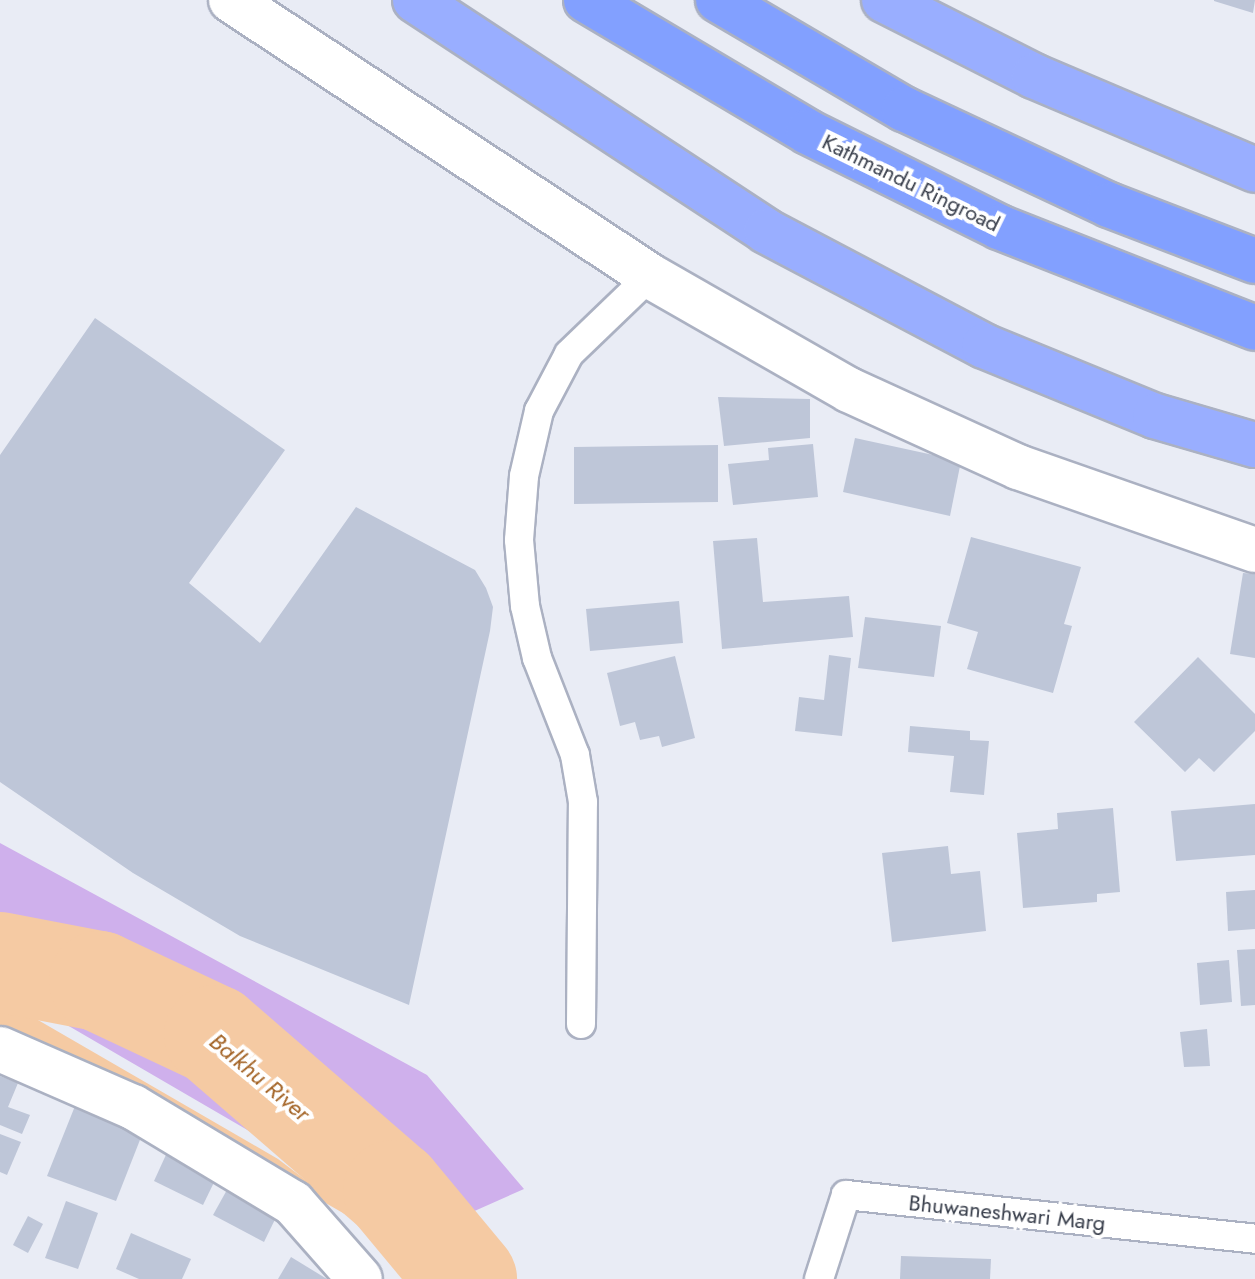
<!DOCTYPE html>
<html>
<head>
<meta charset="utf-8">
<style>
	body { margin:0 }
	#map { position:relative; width:1255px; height:1279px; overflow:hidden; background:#e9ecf5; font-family:Jost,sans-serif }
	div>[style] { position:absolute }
	.green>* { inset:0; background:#cfb0ec }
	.water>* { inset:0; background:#f5caa3 }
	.river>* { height:100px; margin:-50px; padding:0 50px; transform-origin:50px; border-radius:50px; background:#f5caa3 }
	.building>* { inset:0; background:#bec6d8 }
	.roads { filter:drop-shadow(2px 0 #abb1c2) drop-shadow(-2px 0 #abb1c2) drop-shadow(0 2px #abb1c2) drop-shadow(0 -2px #abb1c2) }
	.service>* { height:28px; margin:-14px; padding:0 14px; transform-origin:14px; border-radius:14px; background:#fff }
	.minor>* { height:44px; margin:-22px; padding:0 22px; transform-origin:22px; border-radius:22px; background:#fff }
	.primary>* { height:44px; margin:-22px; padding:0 22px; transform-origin:22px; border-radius:22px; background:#99aeff }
	.trunk>* { height:44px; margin:-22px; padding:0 22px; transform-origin:22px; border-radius:22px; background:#82a0ff }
	span { translate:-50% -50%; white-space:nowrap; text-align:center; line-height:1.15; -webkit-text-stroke:8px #fff; paint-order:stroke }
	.street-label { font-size:22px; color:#373d4a }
	.water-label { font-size:24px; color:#a36325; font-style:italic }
</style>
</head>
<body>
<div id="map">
	<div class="green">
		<div style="clip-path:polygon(0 843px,427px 1075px,524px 1189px,461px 1217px,388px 1227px,299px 1160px,0 986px)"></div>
	</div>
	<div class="water">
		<div style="clip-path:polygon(0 998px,278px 1159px,369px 1228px,187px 1123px,0 1038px)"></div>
	</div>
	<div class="river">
		<div style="left:0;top:962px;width:101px;rotate:10.9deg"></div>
		<div style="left:99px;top:981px;width:127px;rotate:25.2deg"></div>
		<div style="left:214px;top:1035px;width:237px;rotate:40.9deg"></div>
		<div style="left:393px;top:1190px;width:116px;rotate:50.3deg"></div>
	</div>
	<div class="building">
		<div style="clip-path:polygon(1255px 0,1253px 13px,1214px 1px,1214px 0)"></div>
		<div style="clip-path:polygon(95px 318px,285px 450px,189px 583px,260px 643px,356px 507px,475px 570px,486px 588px,493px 607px,490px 631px,409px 1005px,240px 936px,133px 873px,0 782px,0 455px)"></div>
		<div style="clip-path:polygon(718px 397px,810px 399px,810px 438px,724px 446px)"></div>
		<div style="clip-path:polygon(855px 438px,961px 461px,950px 516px,843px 492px)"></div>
		<div style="clip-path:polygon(813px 444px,818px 497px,733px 505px,728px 464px,769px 460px,768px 448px)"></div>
		<div style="clip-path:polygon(718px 445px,718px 502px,574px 504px,574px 447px)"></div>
		<div style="clip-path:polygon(971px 537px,1081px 567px,1064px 624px,1072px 626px,1053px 693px,967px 669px,978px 632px,947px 623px)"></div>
		<div style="clip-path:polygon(757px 538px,763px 602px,849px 596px,853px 637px,722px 649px,713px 541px)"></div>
		<div style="clip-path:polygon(1243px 573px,1255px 574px,1255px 658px,1230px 654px)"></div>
		<div style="clip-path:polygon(679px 601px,683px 643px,590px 651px,586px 609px)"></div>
		<div style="clip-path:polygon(865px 617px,941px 626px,934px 677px,858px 668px)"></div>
		<div style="clip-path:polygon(829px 655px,851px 658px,842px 736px,795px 731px,799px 697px,824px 700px)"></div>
		<div style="clip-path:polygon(675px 656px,695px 738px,662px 747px,659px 736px,640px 740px,635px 722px,620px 726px,607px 673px)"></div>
		<div style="clip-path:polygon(1198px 657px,1255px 714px,1255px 731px,1214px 772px,1199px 758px,1185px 772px,1134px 722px)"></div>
		<div style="clip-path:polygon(910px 726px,970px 731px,970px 740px,989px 741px,984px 795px,950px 792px,954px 756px,908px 752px)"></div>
		<div style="clip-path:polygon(1255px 804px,1255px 855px,1176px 861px,1171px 811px)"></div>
		<div style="clip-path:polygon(1113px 808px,1120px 892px,1097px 894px,1097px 902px,1023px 908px,1017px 833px,1058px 829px,1057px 813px)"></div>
		<div style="clip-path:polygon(948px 846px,951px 874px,980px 871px,986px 931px,892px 942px,882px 853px)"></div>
		<div style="clip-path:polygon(1255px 890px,1255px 929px,1228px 931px,1226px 892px)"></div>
		<div style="clip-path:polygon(1255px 949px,1255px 1005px,1241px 1006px,1237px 950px)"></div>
		<div style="clip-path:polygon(1229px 960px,1232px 1002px,1200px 1005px,1197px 963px)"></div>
		<div style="clip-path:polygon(1207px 1029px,1210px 1066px,1184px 1067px,1180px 1032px)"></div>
		<div style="clip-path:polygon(0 1076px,18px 1083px,8px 1107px,30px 1115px,22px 1134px,0 1125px)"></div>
		<div style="clip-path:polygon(79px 1096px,147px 1122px,116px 1201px,47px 1176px)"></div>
		<div style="clip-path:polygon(0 1134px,21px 1142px,7px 1175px,0 1172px)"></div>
		<div style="clip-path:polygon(170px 1146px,220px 1170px,203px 1205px,154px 1181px)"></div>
		<div style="clip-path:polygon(233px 1179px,282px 1205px,264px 1242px,213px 1215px)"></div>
		<div style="clip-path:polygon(66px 1201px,98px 1213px,78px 1269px,45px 1258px)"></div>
		<div style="clip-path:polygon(28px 1216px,43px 1224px,28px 1253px,13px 1245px)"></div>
		<div style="clip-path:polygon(131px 1233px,191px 1259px,182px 1279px,139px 1279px,116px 1269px)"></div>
		<div style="clip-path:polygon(901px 1256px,991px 1259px,990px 1279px,900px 1279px)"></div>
		<div style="clip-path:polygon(291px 1257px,327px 1279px,278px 1279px)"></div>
	</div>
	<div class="roads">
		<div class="service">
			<div style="left:581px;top:1024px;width:222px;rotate:-89.5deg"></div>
			<div style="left:583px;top:802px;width:48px;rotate:-99.7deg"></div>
			<div style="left:575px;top:755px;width:104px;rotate:-111.4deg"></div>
			<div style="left:537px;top:658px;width:53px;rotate:-103deg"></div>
			<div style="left:525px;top:606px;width:66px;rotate:-95.2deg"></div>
			<div style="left:519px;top:540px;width:64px;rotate:-85.5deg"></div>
			<div style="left:524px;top:476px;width:67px;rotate:-77deg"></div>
			<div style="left:539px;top:411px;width:64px;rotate:-62.2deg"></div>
			<div style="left:569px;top:354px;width:112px;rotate:-43.9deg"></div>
			<div style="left:819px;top:1279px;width:88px;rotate:-72.2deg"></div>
			<div style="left:846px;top:1195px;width:411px;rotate:6.1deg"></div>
		</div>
		<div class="minor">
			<div style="left:231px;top:0;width:502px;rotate:33.37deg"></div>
			<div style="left:650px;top:276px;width:229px;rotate:29.8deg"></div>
			<div style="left:849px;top:390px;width:186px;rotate:24.5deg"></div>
			<div style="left:1018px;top:467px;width:251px;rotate:19.3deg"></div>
			<div style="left:0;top:1049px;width:145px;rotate:23.6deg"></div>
			<div style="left:133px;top:1107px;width:187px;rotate:31deg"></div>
			<div style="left:293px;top:1203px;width:101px;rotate:48.6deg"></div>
		</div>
		<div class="primary">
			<div style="left:415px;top:0;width:420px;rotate:33.3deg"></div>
			<div style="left:766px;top:231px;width:246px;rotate:27.8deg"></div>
			<div style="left:984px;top:346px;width:185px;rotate:22.3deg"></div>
			<div style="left:1155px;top:416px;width:104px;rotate:16.2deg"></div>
			<div style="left:884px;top:0;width:168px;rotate:26.9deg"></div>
			<div style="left:1034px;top:76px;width:240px;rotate:23deg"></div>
		</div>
		<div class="trunk">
			<div style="left:586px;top:0;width:258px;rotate:30.7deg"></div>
			<div style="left:808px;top:132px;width:213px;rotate:26.4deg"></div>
			<div style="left:999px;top:227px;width:275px;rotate:21.5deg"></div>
			<div style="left:718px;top:0;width:216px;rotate:30.4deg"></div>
			<div style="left:904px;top:109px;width:226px;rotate:25.1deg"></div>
			<div style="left:1109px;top:205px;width:156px;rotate:21deg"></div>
		</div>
	</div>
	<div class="street-label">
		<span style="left:911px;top:183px;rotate:26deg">Kathmandu Ringroad</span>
		<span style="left:1007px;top:1213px;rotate:6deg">Bhuwaneshwari Marg</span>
	</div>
	<div class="water-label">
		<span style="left:260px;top:1077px;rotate:40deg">Balkhu River</span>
	</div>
</div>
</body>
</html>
